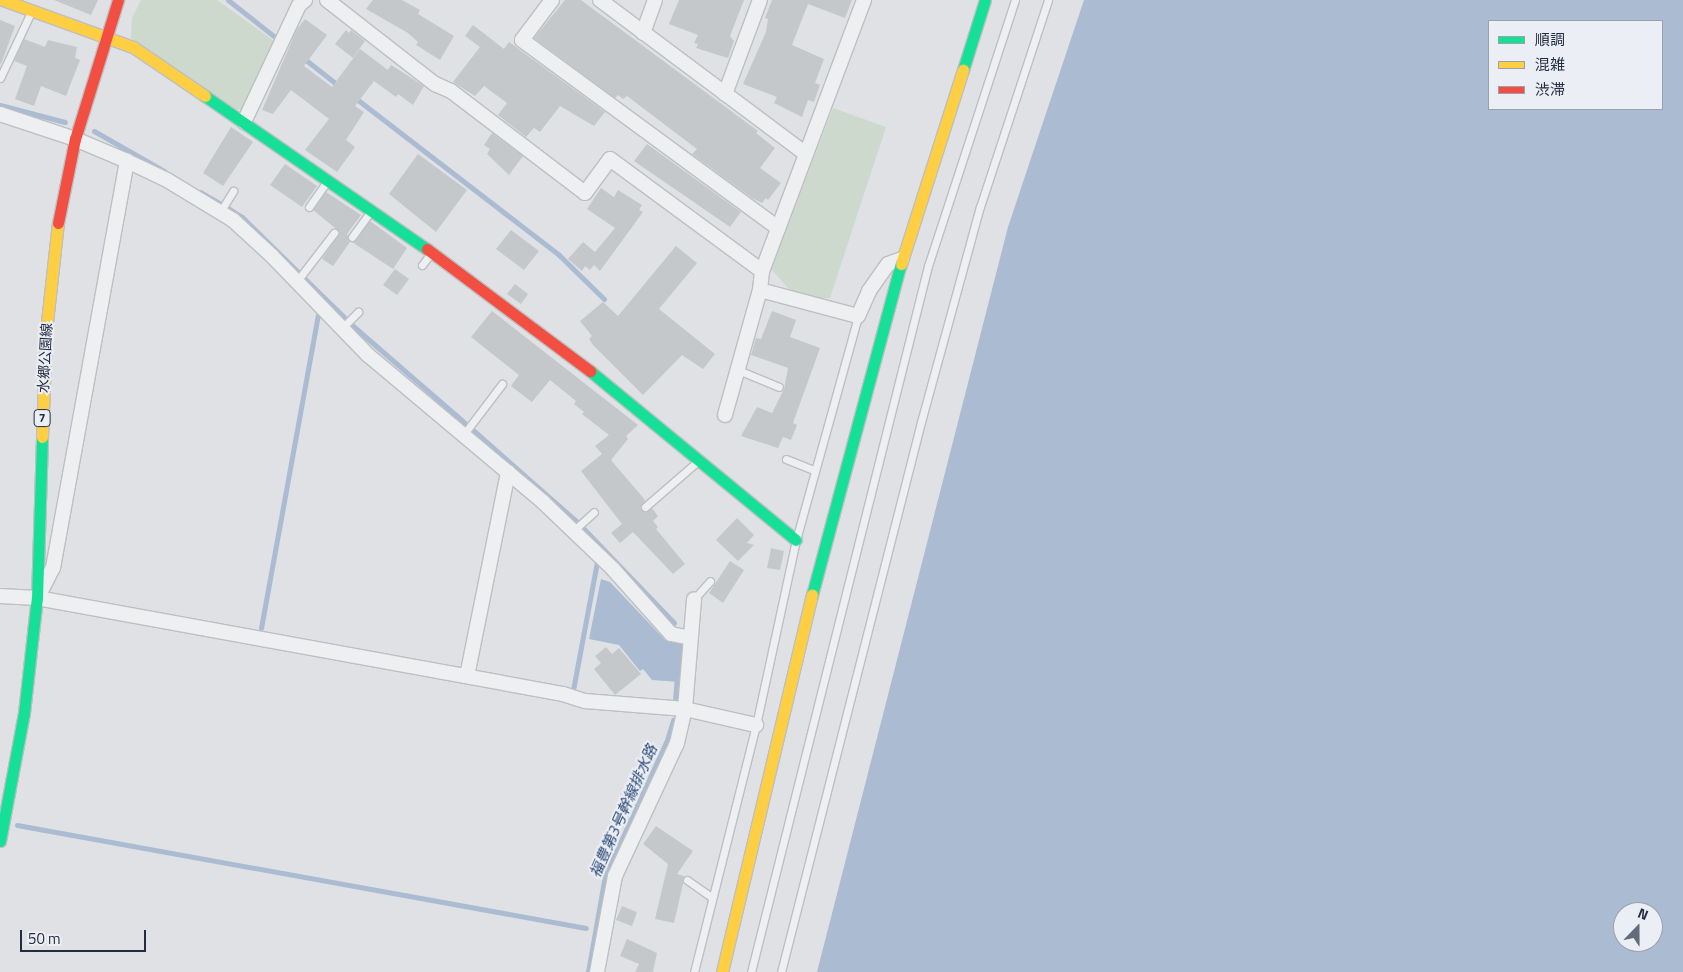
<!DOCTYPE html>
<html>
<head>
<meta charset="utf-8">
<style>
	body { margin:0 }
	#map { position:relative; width:1683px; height:972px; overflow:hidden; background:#dfe1e4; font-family:"Titillium Web","Noto Sans JP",sans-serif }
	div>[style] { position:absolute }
	.green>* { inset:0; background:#ced9ce }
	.water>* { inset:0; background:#aabbd2 }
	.stream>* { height:5px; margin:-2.5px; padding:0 2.5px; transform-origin:2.5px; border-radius:2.5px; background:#aabbd2 }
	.building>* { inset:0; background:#c5c8cb }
	.roads { filter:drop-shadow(1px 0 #bdbfc2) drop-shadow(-1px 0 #bdbfc2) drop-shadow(0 1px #bdbfc2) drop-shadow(0 -1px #bdbfc2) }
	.lane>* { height:7px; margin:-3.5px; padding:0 3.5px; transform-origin:3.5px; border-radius:3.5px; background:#eeeff1 }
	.street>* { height:14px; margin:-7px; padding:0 7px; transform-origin:7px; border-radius:7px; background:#eeeff1 }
	.fast>* { height:11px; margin:-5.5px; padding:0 5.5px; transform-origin:5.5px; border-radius:5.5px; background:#16e098 }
	.slow>* { height:11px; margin:-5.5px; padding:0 5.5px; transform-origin:5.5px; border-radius:5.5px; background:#ffcf43 }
	.jam>* { height:11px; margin:-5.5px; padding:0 5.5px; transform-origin:5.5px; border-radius:5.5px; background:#f24e42 }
	span { translate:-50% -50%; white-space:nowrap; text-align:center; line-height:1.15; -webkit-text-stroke:4px #ebeff5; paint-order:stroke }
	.shield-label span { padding:1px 4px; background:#ebeff5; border:1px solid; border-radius:4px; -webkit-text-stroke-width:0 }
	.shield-label { font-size:12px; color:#242d3f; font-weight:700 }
	.street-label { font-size:14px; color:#242d3f }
	.water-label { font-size:15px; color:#2b4976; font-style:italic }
	.legend { position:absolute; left:1488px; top:20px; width:175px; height:90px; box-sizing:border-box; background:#ebeff5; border:1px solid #9ba1ac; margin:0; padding:6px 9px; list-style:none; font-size:15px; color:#242d3f }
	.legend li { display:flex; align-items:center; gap:10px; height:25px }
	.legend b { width:25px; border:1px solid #9ba1ac }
	.north { position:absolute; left:1613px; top:902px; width:50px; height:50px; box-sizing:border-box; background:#ebeff5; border:1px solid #9ba1ac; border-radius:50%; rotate:22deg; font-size:14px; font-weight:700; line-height:20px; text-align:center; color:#242d3f }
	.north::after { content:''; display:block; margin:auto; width:18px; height:22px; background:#656c79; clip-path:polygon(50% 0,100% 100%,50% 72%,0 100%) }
	.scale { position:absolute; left:20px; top:930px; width:126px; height:22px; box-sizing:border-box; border:2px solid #242d3f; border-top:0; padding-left:6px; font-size:15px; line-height:18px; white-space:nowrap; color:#242d3f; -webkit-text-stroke:4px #ebeff5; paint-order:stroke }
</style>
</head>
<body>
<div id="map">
	<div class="green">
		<div style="clip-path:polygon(141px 0,217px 0,274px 41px,244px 110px,235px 109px,131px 38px,132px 18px)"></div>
		<div style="clip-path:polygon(833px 108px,886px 127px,830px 298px,813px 298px,789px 289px,771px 269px)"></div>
	</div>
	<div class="water">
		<div style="clip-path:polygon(evenodd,1084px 0,1683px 0,1683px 972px,817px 972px,1008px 227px,1084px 0,1489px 21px,1662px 21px,1662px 109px,1489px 109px,1489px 21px,1084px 0,1623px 912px,1653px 912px,1653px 942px,1623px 942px,1623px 912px)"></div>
		<div style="clip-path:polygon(601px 579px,610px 582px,665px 640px,683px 642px,680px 682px,652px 680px,643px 669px,640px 671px,619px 645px,589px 639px)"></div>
	</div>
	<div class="stream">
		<div style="left:228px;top:0;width:60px;rotate:38.2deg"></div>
		<div style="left:302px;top:57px;width:47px;rotate:38.1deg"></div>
		<div style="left:354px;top:97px;width:259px;rotate:37.6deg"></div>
		<div style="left:559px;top:255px;width:63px;rotate:44.4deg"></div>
		<div style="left:0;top:105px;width:67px;rotate:14.7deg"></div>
		<div style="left:94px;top:131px;width:81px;rotate:29.7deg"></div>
		<div style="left:200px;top:192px;width:24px;rotate:30deg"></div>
		<div style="left:228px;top:208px;width:17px;rotate:33deg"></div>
		<div style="left:242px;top:217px;width:80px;rotate:44.5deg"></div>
		<div style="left:305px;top:279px;width:57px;rotate:44.3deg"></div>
		<div style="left:353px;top:326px;width:148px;rotate:40.9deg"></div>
		<div style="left:474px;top:431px;width:136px;rotate:41.4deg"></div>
		<div style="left:584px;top:529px;width:130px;rotate:46.2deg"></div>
		<div style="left:261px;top:628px;width:318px;rotate:-79.7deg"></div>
		<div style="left:573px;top:690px;width:130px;rotate:-79.4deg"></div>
		<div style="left:675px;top:700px;width:25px;rotate:-85deg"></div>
		<div style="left:17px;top:825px;width:578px;rotate:10.26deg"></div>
		<div style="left:588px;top:972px;width:97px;rotate:-80deg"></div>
		<div style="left:605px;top:876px;width:149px;rotate:-65.5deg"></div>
		<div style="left:667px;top:740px;width:21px;rotate:-73deg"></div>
	</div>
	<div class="building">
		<div style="clip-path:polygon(54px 0,98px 0,91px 15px)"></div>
		<div style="clip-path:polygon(373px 0,402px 0,420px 10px,418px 14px,454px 36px,440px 60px,416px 45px,418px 42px,408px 33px,366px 9px)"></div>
		<div style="clip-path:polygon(565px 0,581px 0,758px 131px,756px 133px,775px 148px,760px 168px,781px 183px,768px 200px,766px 198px,762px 203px,752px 198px,692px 154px,697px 149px,627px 96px,623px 99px,618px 95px,615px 98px,534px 38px)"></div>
		<div style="clip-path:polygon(679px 0,744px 0,730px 36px,734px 41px,728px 58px,696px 48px,698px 44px,694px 43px,698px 35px,669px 24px)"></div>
		<div style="clip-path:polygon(772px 0,852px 0,845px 18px,808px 4px,792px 45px,824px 59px,815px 83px,820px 85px,814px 102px,808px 100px,802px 117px,774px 103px,777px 97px,743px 84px,766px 32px,768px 19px,765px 18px)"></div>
		<div style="clip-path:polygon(305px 19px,327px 35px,304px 66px,332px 87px,360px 49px,388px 70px,391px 65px,424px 86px,413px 105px,398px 94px,396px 97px,374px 81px,355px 106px,364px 112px,346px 140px,355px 147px,337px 172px,305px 150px,329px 119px,291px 90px,273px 114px,262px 110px,297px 29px)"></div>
		<div style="clip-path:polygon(0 20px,15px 26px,1px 64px,0 63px)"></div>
		<div style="clip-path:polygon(473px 25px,504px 49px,509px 42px,605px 112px,594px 126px,560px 106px,540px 132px,534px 128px,526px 137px,498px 115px,507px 103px,484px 86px,475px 96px,453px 82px,480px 47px,465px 36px)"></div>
		<div style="clip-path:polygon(346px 30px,349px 33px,351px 30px,365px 41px,353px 58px,335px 44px)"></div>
		<div style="clip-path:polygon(24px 39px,45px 47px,48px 40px,77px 47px,75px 58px,80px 60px,66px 96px,41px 86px,34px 106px,15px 99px,27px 66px,14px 61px)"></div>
		<div style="clip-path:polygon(231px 127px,253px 142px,223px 186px,203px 173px)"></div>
		<div style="clip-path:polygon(492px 133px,523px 156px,509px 175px,487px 154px,490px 149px,484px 145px)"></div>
		<div style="clip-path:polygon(647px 144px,741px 212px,730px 227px,634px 161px)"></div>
		<div style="clip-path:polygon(418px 154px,467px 190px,436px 232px,389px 194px)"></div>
		<div style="clip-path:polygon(285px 164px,317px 186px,302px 207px,270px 185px)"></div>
		<div style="clip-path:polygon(601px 188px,614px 197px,618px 190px,642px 205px,639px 210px,643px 212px,600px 271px,594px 265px,590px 270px,585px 266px,582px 271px,568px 259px,583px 242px,595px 252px,615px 228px,587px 209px)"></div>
		<div style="clip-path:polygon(326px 192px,361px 215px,347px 234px,350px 242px,333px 266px,322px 259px,340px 232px,313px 210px)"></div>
		<div style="clip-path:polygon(370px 221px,407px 248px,393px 269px,352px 242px)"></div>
		<div style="clip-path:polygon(511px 230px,539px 251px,524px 270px,496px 249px)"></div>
		<div style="clip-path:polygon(676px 246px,697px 263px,659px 309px,715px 354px,703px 369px,682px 355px,643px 395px,593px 345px,589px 339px,592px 336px,580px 321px,603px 302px,618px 316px)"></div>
		<div style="clip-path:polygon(395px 269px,409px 279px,397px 295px,383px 285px)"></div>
		<div style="clip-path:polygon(515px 284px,528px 294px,521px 304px,507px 294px)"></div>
		<div style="clip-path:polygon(492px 311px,638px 425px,626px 436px,628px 439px,611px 460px,645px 500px,641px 510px,646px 512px,652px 508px,658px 516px,653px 521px,658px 527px,656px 529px,685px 564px,673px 574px,633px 532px,620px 543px,611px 533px,622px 524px,581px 471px,602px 454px,595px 446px,609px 435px,582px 414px,584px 412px,574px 404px,576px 401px,550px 380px,532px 402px,511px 386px,519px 375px,471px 337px)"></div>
		<div style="clip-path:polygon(772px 311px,796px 320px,790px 337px,820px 348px,793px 423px,797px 425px,791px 440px,783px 437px,778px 448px,741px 436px,757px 407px,772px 413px,784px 389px,788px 368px,751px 355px,756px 338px,761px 339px)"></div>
		<div style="clip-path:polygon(737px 518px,754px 535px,747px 543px,754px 545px,738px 561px,716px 540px)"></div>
		<div style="clip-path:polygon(771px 548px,784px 551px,780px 570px,767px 568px)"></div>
		<div style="clip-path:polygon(730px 561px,744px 570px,723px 603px,709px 593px)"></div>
		<div style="clip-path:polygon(606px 647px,612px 654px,619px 648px,641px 674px,615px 695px,594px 669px,601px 663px,595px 656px)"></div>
		<div style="clip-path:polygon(656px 826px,693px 851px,677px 874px,684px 876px,683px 884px,674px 923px,655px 919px,668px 864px,643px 844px)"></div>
		<div style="clip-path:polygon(622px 906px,637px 912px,632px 926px,616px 920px)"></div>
		<div style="clip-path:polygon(627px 939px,657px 953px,653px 972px,635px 972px,639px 964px,620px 956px)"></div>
	</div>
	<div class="roads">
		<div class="lane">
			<div style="left:0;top:78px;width:73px;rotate:-64.8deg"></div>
			<div style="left:309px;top:207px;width:32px;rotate:-55deg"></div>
			<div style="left:220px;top:212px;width:25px;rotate:-58deg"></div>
			<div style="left:352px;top:237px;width:34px;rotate:-54deg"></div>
			<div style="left:422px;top:265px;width:15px;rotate:-53deg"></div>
			<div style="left:297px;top:281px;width:61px;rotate:-52.4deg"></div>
			<div style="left:342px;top:328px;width:23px;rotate:-45deg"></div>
			<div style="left:738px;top:370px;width:44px;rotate:22.5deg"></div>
			<div style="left:464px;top:434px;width:63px;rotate:-52.8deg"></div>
			<div style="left:786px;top:459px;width:31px;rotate:22deg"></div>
			<div style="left:645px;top:507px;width:70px;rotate:-41deg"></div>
			<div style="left:573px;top:531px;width:28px;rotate:-42deg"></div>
			<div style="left:694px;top:599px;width:24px;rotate:-48deg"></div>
			<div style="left:687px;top:880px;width:29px;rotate:35deg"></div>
			<div style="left:694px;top:972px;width:255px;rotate:-75.9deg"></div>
			<div style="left:756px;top:725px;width:189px;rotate:-77.8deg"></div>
			<div style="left:796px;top:540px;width:232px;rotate:-74.5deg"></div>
			<div style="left:751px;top:972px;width:728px;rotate:-75.93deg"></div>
			<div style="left:928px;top:266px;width:280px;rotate:-71.9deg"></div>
			<div style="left:781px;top:972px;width:568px;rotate:-75.72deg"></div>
			<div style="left:921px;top:422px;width:223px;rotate:-74.7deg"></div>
			<div style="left:980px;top:207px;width:218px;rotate:-71.8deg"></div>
		</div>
		<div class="street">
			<div style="left:327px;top:0;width:137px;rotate:37.9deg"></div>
			<div style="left:435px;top:84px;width:17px;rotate:24deg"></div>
			<div style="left:451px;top:91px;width:168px;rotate:37.3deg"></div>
			<div style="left:585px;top:193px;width:42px;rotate:-53.7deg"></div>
			<div style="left:610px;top:159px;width:189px;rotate:36.4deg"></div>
			<div style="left:552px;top:0;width:50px;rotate:126.9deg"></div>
			<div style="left:522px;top:40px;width:318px;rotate:36.3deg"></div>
			<div style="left:600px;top:0;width:257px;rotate:36.8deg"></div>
			<div style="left:864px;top:0;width:290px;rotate:110.6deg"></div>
			<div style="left:762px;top:271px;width:19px;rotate:96deg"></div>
			<div style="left:760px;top:290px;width:101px;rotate:14.9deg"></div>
			<div style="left:858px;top:316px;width:27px;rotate:-66deg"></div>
			<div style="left:869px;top:291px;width:33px;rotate:-55deg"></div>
			<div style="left:888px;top:264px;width:15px;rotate:-20deg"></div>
			<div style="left:643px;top:33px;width:35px;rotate:-70deg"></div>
			<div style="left:725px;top:94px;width:100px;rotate:-69.6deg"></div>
			<div style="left:0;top:114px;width:79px;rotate:18.4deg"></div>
			<div style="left:75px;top:139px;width:56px;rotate:22.9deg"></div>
			<div style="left:127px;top:161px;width:44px;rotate:25.4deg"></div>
			<div style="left:167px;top:180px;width:77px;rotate:31.2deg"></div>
			<div style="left:233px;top:220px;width:53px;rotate:42.7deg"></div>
			<div style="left:272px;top:256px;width:138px;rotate:45.9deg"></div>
			<div style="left:368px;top:355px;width:229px;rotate:40deg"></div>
			<div style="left:543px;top:502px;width:97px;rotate:43.7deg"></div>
			<div style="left:613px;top:569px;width:87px;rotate:48.3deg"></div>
			<div style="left:671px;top:634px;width:20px;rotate:11deg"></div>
			<div style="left:244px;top:122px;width:129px;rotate:-64.8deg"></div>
			<div style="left:299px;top:5px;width:8px;rotate:-40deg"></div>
			<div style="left:725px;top:415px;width:130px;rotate:-74.4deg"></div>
			<div style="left:40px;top:593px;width:28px;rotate:-63deg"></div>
			<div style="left:53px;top:568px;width:414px;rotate:-79.7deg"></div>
			<div style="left:0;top:596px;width:37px;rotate:3deg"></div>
			<div style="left:37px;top:598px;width:535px;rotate:10.34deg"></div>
			<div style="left:563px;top:694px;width:23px;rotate:18deg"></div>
			<div style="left:585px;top:701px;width:100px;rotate:4.6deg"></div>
			<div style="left:685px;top:709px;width:73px;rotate:12.7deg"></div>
			<div style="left:467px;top:676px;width:208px;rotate:-78.6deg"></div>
			<div style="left:597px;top:972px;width:98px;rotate:-79.4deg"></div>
			<div style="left:615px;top:876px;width:147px;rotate:-65deg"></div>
			<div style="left:677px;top:743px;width:35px;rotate:-77deg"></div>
			<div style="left:685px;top:709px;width:110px;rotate:-85.3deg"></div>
		</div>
		<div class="fast">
			<div style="left:963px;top:70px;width:73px;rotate:-72.6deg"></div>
			<div style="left:205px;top:96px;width:270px;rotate:34.6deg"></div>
			<div style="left:590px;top:371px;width:266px;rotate:39.4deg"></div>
			<div style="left:812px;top:595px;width:343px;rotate:-75deg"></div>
			<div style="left:0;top:841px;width:130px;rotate:-79.4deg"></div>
			<div style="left:24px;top:713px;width:116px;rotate:-83.6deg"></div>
			<div style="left:37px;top:598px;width:161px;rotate:-88.2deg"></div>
		</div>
		<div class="slow">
			<div style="left:3px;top:0;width:138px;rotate:19.9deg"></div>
			<div style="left:133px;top:47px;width:87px;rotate:34.2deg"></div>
			<div style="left:901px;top:264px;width:204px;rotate:-72.3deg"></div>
			<div style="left:42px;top:437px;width:106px;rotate:-87.8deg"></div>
			<div style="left:46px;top:331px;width:109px;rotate:-83.7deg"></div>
			<div style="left:722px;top:972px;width:388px;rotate:-76.6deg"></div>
		</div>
		<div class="jam">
			<div style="left:58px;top:223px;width:86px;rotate:-78.6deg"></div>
			<div style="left:75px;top:139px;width:145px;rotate:-72.8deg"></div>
			<div style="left:427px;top:249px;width:204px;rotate:36.8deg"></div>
		</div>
	</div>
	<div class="shield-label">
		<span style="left:42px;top:418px">7</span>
	</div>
	<div class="street-label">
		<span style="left:45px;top:358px;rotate:-87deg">水郷公園線</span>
	</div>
	<div class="water-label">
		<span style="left:623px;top:811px;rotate:-66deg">福豊第3号幹線排水路</span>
	</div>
	<ul class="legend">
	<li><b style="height:6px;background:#16e098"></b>順調</li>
	<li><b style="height:6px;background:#ffcf43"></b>混雑</li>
	<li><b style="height:6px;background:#f24e42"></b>渋滞</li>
	</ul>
	<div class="north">N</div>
	<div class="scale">50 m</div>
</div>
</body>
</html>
